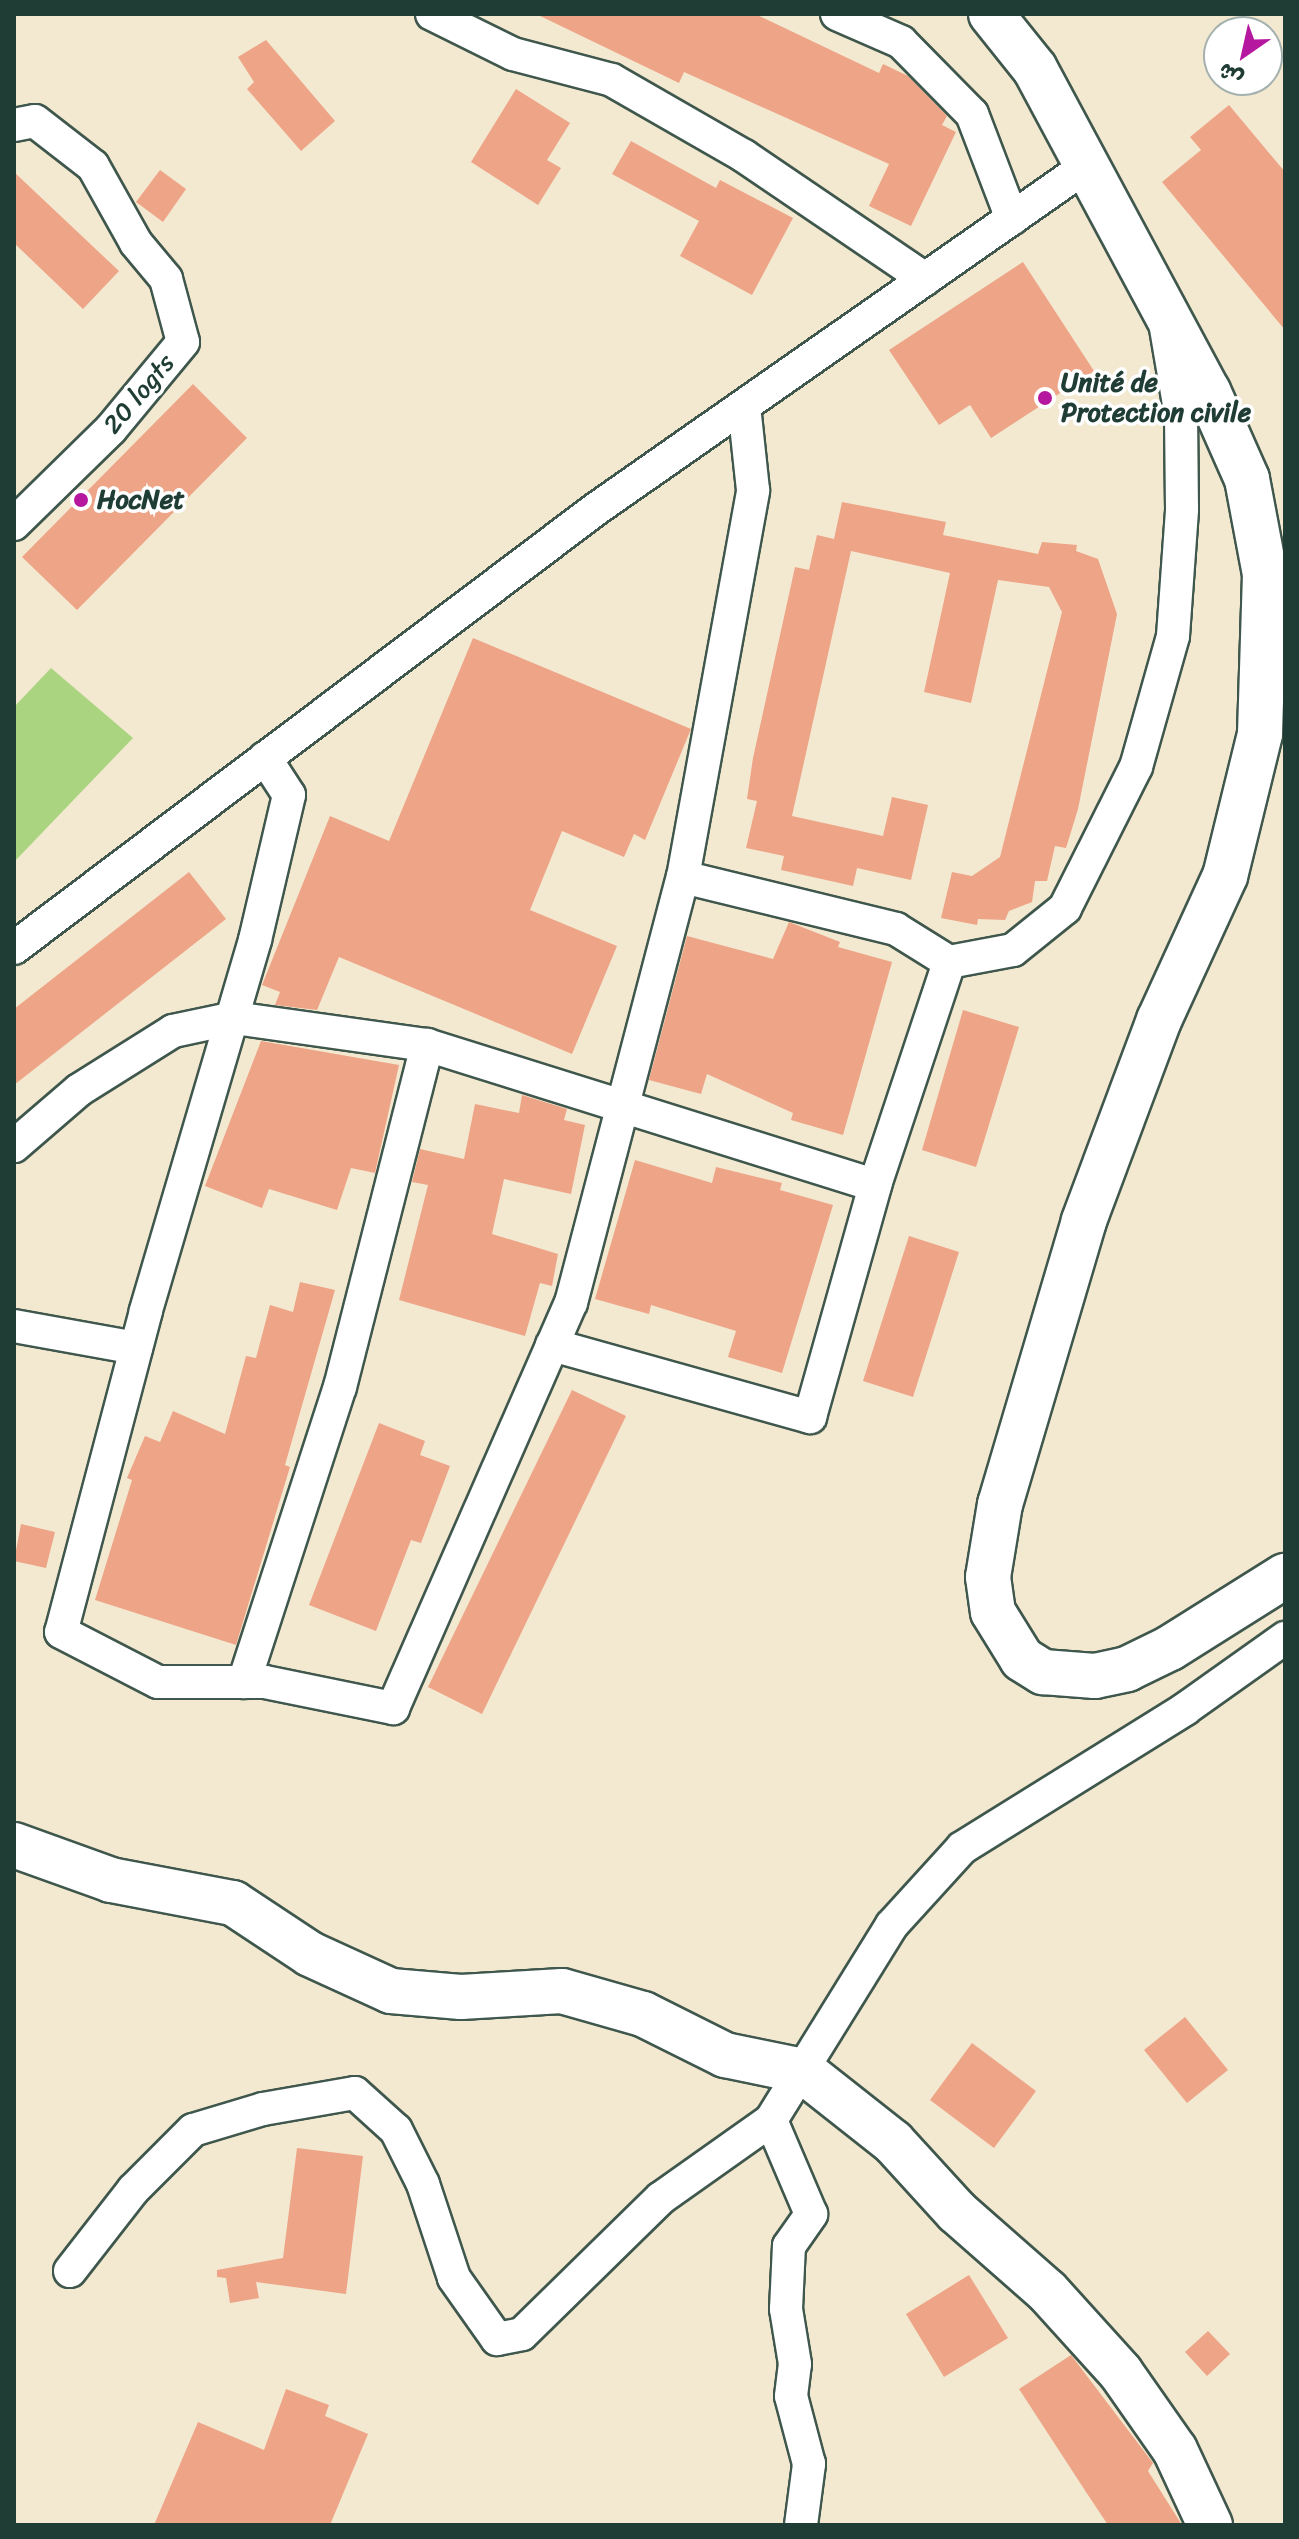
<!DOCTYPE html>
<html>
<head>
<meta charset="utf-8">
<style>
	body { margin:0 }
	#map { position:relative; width:1299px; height:2539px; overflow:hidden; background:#f3e9d1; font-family:Sriracha,"Playpen Sans Arabic",sans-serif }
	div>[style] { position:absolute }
	.green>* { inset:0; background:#aad480 }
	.building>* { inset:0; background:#eda487 }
	.roads { filter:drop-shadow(2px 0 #3f574c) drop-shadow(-2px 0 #3f574c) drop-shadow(0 2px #3f574c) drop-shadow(0 -2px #3f574c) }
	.street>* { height:32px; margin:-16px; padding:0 16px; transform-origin:16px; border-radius:16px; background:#fff }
	.secondary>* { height:44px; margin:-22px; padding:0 22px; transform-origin:22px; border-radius:22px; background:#fff }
	.primary>* { height:44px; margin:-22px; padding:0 22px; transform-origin:22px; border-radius:22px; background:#fff }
	.dots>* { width:22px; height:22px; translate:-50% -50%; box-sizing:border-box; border:4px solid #fff; border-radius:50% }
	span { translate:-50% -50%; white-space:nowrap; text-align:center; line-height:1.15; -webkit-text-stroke:7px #fff; paint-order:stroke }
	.poi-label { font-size:26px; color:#1f3d34; font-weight:700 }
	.left { translate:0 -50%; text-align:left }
	.street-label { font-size:26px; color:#1f3d34 }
	.frame { position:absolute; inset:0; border:16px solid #1f3d34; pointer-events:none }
	.north { position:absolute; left:1203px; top:16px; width:80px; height:80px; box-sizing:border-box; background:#fff; border:2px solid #a5b1ae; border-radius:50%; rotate:214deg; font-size:22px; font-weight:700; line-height:32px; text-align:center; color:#1f3d34 }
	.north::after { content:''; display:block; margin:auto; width:28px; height:36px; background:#b5179e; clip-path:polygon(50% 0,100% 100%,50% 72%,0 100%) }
</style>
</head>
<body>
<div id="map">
	<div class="green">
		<div style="clip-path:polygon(51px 668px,133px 738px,14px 862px,14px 707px)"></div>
	</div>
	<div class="building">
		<div style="clip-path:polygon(536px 14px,755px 14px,879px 73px,883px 64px,908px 76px,947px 116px,942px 125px,956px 132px,911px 226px,869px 206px,889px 164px,684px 72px,679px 83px)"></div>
		<div style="clip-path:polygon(266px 40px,335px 121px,301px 151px,247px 89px,254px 82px,238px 57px)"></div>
		<div style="clip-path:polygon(516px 89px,570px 123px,547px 160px,561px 168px,538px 205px,471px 162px)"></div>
		<div style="clip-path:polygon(1229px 105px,1285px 172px,1285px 330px,1162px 182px,1201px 150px,1190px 137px)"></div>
		<div style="clip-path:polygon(631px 141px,716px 188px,720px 180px,793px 218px,752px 295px,680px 256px,699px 221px,612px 174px)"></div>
		<div style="clip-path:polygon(160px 170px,186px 189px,163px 222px,136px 202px)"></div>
		<div style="clip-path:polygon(14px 172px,119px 271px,83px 309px,14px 243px)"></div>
		<div style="clip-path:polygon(1023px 262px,1094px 371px,991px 438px,970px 405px,939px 425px,889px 350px)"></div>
		<div style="clip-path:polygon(193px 384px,247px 438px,77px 610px,22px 557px)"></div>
		<div style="clip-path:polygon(842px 502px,946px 522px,943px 535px,1038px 554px,1042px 542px,1077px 545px,1076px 551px,1098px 559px,1117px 614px,1078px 809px,1066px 848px,1055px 846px,1047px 881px,1035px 881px,1032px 902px,1009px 911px,1005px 920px,978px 919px,977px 925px,941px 918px,952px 872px,972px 876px,1000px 857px,1062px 612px,1049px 587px,998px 580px,971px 703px,924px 692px,950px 573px,851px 551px,792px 816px,883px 836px,892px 797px,928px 805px,911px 880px,857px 868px,853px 886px,781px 870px,784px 856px,746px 848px,757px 801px,747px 799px,753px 758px,795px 567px,809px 570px,817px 535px,834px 539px)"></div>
		<div style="clip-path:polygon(473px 638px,691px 729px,645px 840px,634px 834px,624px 857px,562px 831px,530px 910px,617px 946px,572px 1054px,339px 957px,317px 1010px,275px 1005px,280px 992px,262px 985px,330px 816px,389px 841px)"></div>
		<div style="clip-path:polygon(189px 872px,226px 919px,14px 1085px,14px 1009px)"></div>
		<div style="clip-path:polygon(789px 922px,840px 942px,838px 947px,892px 962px,843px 1135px,791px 1120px,793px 1113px,707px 1074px,701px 1094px,649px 1080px,687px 936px,773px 959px)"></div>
		<div style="clip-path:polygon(963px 1010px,1019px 1027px,976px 1167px,922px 1150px)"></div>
		<div style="clip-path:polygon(261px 1041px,399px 1065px,375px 1173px,351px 1168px,337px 1210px,269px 1189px,262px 1208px,205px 1186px)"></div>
		<div style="clip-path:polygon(522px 1095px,567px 1109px,564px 1120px,585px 1125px,571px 1194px,504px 1179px,492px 1234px,558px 1254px,552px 1286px,540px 1283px,525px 1336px,399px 1300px,428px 1185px,412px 1182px,420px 1149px,464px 1159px,475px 1104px,519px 1113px)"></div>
		<div style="clip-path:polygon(635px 1160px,712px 1183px,716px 1167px,782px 1183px,780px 1190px,833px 1205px,782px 1373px,728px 1357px,736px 1331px,651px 1305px,649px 1314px,595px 1299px)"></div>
		<div style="clip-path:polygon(909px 1236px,959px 1252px,913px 1397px,863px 1381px)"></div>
		<div style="clip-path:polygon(300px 1282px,335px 1290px,285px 1465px,290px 1467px,236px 1645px,95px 1600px,132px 1480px,127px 1478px,145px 1436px,160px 1442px,173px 1411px,225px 1434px,246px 1356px,256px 1358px,270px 1305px,293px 1312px)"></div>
		<div style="clip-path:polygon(572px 1390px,626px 1416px,482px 1714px,428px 1687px)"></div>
		<div style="clip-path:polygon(379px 1423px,425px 1441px,420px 1455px,450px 1466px,421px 1543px,411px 1540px,376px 1631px,309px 1605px)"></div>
		<div style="clip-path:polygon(21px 1524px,55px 1532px,46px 1568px,14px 1561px)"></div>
		<div style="clip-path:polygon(1185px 2017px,1228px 2070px,1187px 2103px,1144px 2050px)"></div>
		<div style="clip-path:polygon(972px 2043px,1036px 2091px,994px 2148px,930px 2100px)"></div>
		<div style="clip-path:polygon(297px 2148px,363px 2156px,346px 2294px,256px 2282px,259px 2298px,230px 2303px,226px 2278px,217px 2277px,217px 2270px,283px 2258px)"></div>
		<div style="clip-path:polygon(969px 2275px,1008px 2338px,944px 2377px,906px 2314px)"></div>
		<div style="clip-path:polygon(1208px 2331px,1230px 2354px,1207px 2376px,1185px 2352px)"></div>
		<div style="clip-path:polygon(1071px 2355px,1153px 2463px,1148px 2471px,1182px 2525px,1108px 2525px,1086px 2492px,1019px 2389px)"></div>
		<div style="clip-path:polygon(286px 2389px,329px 2405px,325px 2416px,368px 2434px,330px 2525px,154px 2525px,198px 2422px,264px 2450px)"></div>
	</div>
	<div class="roads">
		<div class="street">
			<div style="left:432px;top:14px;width:90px;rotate:26.3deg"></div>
			<div style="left:513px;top:54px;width:102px;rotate:14.7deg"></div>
			<div style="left:612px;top:80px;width:152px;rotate:29.9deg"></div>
			<div style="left:744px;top:156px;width:219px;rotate:34.2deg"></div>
			<div style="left:837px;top:14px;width:70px;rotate:23.6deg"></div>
			<div style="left:901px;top:42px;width:101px;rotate:45.4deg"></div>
			<div style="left:972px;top:114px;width:112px;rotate:69.1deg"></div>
			<div style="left:14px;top:125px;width:21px;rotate:-11deg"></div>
			<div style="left:35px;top:121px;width:73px;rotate:37.8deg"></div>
			<div style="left:93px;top:166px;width:88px;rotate:60.8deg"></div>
			<div style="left:136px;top:243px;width:47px;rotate:50.2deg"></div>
			<div style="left:166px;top:279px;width:65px;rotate:74.9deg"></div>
			<div style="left:183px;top:342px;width:113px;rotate:129.6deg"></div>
			<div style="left:111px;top:429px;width:136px;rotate:135.6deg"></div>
			<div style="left:265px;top:758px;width:44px;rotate:57deg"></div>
			<div style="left:289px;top:795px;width:149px;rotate:103.2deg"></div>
			<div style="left:255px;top:940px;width:387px;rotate:106.4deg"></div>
			<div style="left:146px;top:1311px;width:332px;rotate:104.8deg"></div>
			<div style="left:61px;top:1632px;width:109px;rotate:27.3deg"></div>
			<div style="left:158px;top:1682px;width:107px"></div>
			<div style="left:265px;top:1682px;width:131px;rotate:11.5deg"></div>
			<div style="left:393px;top:1708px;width:442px;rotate:-66.3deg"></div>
			<div style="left:571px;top:1303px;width:440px;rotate:-75.3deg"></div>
			<div style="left:683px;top:877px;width:393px;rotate:-79.7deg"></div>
			<div style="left:753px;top:490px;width:84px;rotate:-96.1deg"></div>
			<div style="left:683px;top:877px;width:219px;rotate:13.7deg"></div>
			<div style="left:896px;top:929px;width:62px;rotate:31.9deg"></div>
			<div style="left:949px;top:962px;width:65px;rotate:-10.6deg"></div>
			<div style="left:1013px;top:950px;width:67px;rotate:-38.9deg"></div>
			<div style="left:1065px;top:908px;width:158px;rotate:-63.3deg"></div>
			<div style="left:1136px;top:767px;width:136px;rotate:-74.2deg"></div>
			<div style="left:1173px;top:636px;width:127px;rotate:-85.9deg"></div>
			<div style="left:1182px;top:509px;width:93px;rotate:-90.6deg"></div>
			<div style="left:1181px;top:416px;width:89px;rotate:-99.7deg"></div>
			<div style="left:14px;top:948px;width:729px;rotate:-37.03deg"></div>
			<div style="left:596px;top:509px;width:600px;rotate:-34.96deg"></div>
			<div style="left:14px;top:1146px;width:86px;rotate:-40.7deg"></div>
			<div style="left:79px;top:1090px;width:111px;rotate:-32.1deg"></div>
			<div style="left:173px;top:1031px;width:62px;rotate:-12deg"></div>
			<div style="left:234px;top:1018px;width:195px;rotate:8deg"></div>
			<div style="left:427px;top:1045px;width:469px;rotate:17.4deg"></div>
			<div style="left:14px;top:1326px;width:124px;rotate:10.2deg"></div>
			<div style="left:552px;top:1345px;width:268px;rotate:15.6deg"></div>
			<div style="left:810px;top:1417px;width:241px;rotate:-74.3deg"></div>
			<div style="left:875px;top:1185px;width:235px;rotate:-71.6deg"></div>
			<div style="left:244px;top:1682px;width:310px;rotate:-72deg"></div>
			<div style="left:340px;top:1387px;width:353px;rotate:-75.7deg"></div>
			<div style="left:70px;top:2271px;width:103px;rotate:-52.1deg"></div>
			<div style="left:133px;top:2190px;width:85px;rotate:-45deg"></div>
			<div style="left:193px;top:2130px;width:73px;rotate:-16.7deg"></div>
			<div style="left:263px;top:2109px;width:93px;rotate:-9.9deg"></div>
			<div style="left:355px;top:2093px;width:55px;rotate:42.1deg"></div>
			<div style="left:396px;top:2130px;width:60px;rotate:63.4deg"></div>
			<div style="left:423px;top:2184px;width:99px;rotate:71.7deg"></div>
			<div style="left:454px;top:2278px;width:75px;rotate:54.8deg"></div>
			<div style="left:497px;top:2339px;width:25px;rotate:-11deg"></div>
			<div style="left:522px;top:2334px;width:194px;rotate:-44.4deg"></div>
			<div style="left:661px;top:2198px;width:135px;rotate:-35.3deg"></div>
			<div style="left:801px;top:2525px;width:62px;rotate:-82.5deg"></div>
			<div style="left:809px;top:2464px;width:70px;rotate:-104.8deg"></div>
			<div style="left:791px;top:2396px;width:32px;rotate:-83deg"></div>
			<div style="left:795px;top:2364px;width:56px;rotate:-99.3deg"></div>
			<div style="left:786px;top:2309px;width:63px;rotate:-87.3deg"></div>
			<div style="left:789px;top:2246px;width:39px;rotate:-55deg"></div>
			<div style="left:811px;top:2214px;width:102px;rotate:-113.1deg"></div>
			<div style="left:771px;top:2120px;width:229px;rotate:-58.2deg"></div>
			<div style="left:892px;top:1925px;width:104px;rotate:-47.7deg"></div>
			<div style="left:962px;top:1848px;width:263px;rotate:-31.9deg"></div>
			<div style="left:1185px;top:1709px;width:123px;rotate:-35.4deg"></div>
		</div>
		<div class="secondary">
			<div style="left:14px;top:1845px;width:103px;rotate:19.8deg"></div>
			<div style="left:111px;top:1880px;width:124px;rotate:10.7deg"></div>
			<div style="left:233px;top:1903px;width:92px;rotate:33.5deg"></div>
			<div style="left:310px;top:1954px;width:89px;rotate:24.6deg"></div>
			<div style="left:391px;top:1991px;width:70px;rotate:4.9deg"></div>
			<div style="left:461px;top:1997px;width:101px;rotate:-3.4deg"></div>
			<div style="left:562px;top:1991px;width:84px;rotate:15.9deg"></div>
			<div style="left:643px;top:2014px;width:92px;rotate:26.6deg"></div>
			<div style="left:725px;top:2055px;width:80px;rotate:11.6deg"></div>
			<div style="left:803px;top:2071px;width:115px;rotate:38.3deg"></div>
			<div style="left:893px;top:2142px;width:95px;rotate:47.6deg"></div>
			<div style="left:957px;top:2212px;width:120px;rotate:41.3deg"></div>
			<div style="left:1047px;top:2291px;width:110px;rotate:47.9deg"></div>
			<div style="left:1121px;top:2373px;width:94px;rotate:55deg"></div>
			<div style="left:1175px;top:2450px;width:83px;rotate:65deg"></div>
		</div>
		<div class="primary">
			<div style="left:991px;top:14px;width:70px;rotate:51.3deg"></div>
			<div style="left:1035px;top:69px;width:366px;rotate:61.8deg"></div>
			<div style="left:1208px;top:391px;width:96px;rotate:66.1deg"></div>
			<div style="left:1247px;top:479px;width:97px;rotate:79.3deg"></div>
			<div style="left:1265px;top:574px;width:160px;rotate:91.8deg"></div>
			<div style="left:1260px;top:734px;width:146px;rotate:103.8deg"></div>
			<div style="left:1225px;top:876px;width:158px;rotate:114.6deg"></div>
			<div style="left:1159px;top:1020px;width:215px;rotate:110.5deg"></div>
			<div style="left:1084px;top:1221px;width:295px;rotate:106.5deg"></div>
			<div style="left:1000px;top:1504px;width:74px;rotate:99.3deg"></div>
			<div style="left:988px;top:1577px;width:35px;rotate:82deg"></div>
			<div style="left:993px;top:1612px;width:55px;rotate:58.3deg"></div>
			<div style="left:1022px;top:1659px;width:25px;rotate:32deg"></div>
			<div style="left:1043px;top:1672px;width:52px;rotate:4.4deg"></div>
			<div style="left:1095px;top:1676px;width:33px;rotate:-12deg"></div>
			<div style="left:1127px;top:1669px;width:48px;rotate:-26deg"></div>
			<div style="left:1170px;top:1648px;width:136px;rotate:-32.1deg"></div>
		</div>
	</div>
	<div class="dots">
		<div style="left:1045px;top:398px;background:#b5179e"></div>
		<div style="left:81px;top:500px;background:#b5179e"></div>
	</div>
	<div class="poi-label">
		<span class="left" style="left:1061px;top:398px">Unité de<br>Protection civile</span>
		<span class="left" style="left:97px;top:500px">HocNet</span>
	</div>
	<div class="street-label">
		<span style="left:139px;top:394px;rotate:-50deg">20 logts</span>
	</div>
	<div class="frame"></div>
	<div class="north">ش</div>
</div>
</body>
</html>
